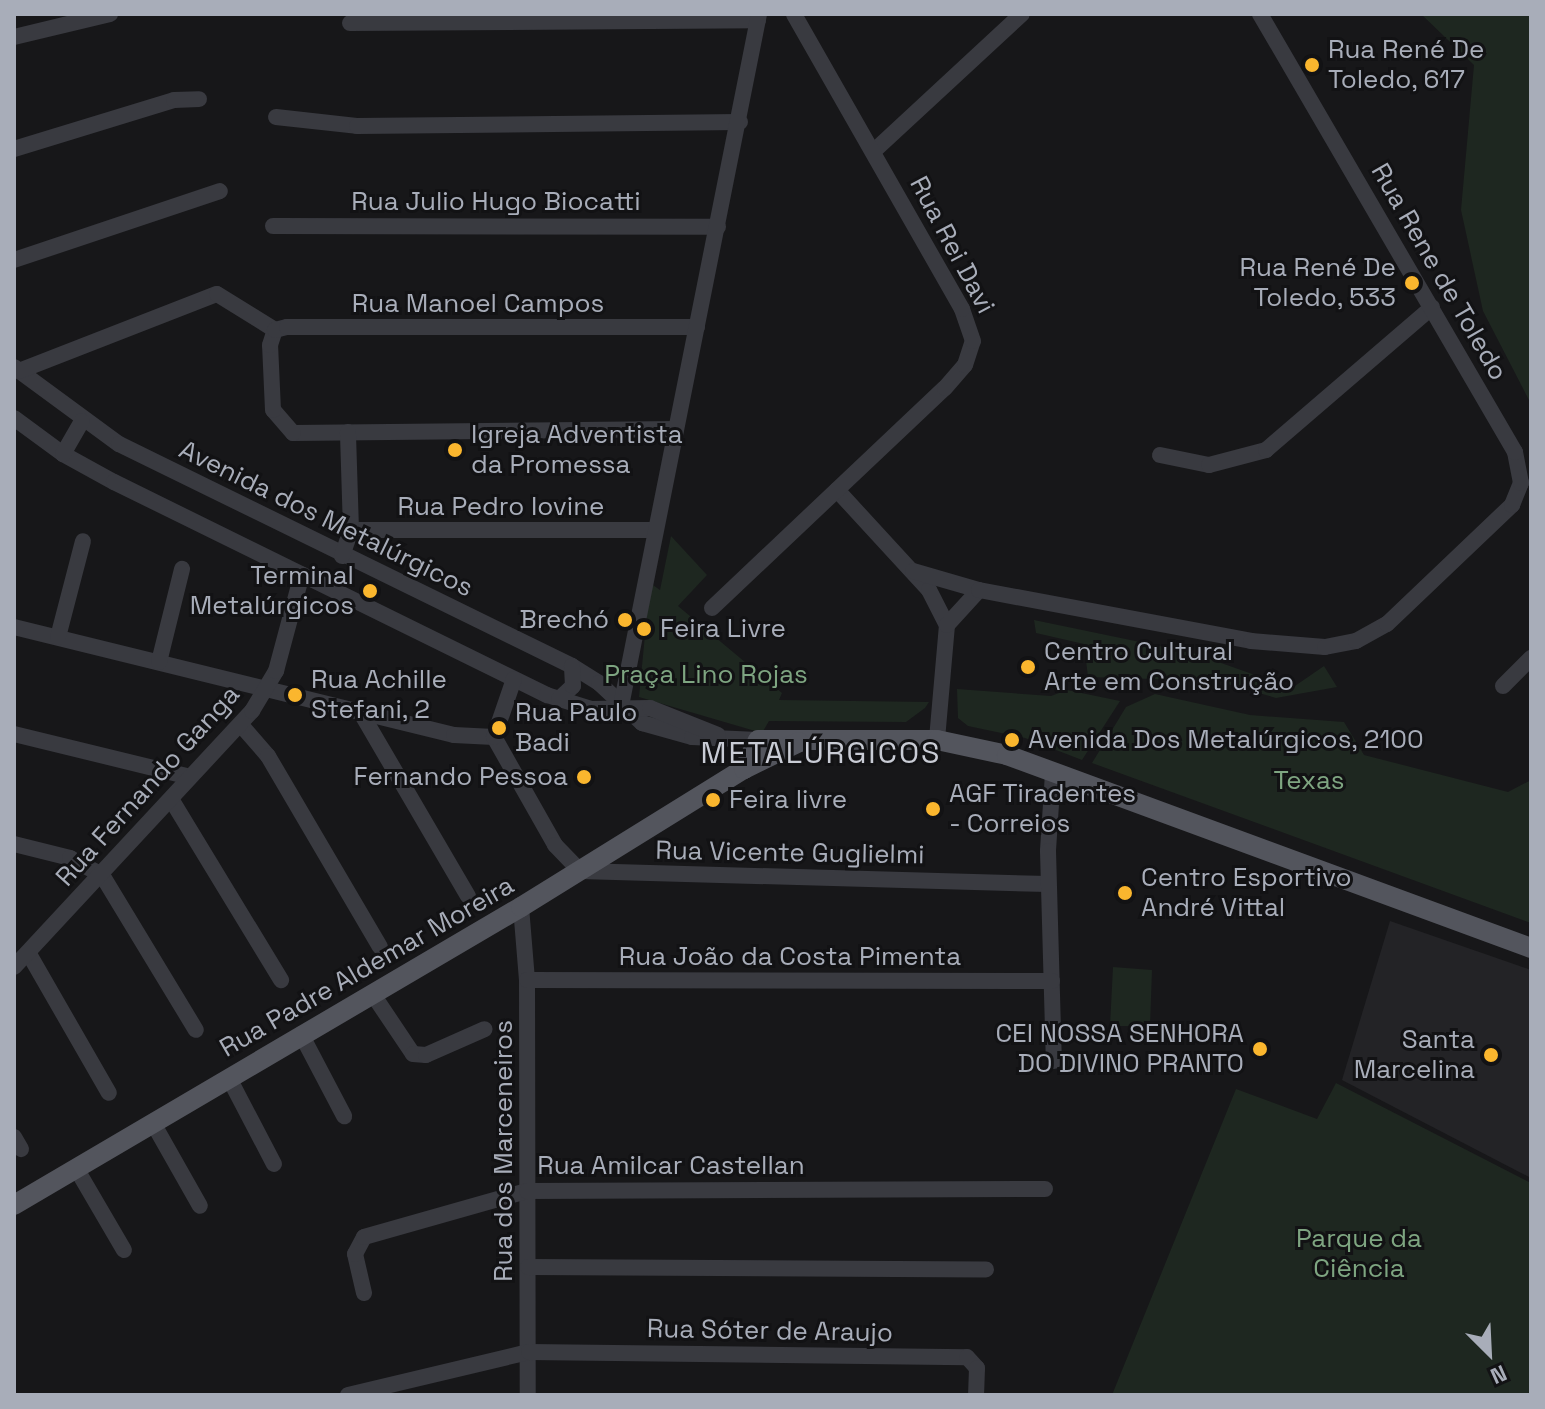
<!DOCTYPE html>
<html>
<head>
<meta charset="utf-8">
<style>
	body { margin:0 }
	#map { position:relative; width:1545px; height:1409px; overflow:hidden; background:#171719; font-family:"Space Grotesk",sans-serif }
	div>[style] { position:absolute }
	.built>* { inset:0; background:#232326 }
	.green>* { inset:0; background:#1e2720 }
	.minor>* { height:16px; margin:-8px; padding:0 8px; transform-origin:8px; border-radius:8px; background:#393a40 }
	.major>* { height:20px; margin:-10px; padding:0 10px; transform-origin:10px; border-radius:10px; background:#53555d }
	.dots>* { width:22px; height:22px; translate:-50% -50%; box-sizing:border-box; border:4px solid #121214; border-radius:50% }
	span { translate:-50% -50%; white-space:nowrap; text-align:center; line-height:1.15; -webkit-text-stroke:6px #121214; paint-order:stroke }
	.poi-label { font-size:26px; color:#a8adb9 }
	.left { translate:0 -50%; text-align:left }
	.right { translate:-100% -50%; text-align:right }
	.street-label { font-size:26px; color:#a8adb9 }
	.park-label { font-size:26px; color:#7ea581 }
	.quarter-label { font-size:30px; color:#c9ccd5; letter-spacing:2px }
	.frame { position:absolute; inset:0; border:16px solid #a8adb9; pointer-events:none }
	.north { position:absolute; left:1449px; top:1313px; width:80px; height:80px; -webkit-text-stroke:6px #121214; paint-order:stroke; rotate:156deg; font-size:22px; font-weight:700; line-height:32px; text-align:center; color:#a8adb9 }
	.north::after { content:''; display:block; margin:auto; width:28px; height:36px; background:#a8adb9; clip-path:polygon(50% 0,100% 100%,50% 72%,0 100%) }
</style>
</head>
<body>
<div id="map">
	<div class="built">
		<div style="clip-path:polygon(1390px 921px,1531px 970px,1531px 1178px,1342px 1080px)"></div>
	</div>
	<div class="green">
		<div style="clip-path:polygon(1421px 14px,1531px 14px,1531px 404px,1483px 311px,1461px 210px,1474px 65px)"></div>
		<div style="clip-path:polygon(671px 536px,707px 575px,678px 606px,782px 693px,779px 700px,929px 702px,925px 708px,906px 722px,769px 721px,762px 733px,639px 697px,650px 583px,660px 590px)"></div>
		<div style="clip-path:polygon(1034px 620px,1193px 653px,1292px 688px,1324px 666px,1337px 687px,1276px 698px,1217px 681px,1088px 677px,1084px 644px,1036px 633px)"></div>
		<div style="clip-path:polygon(957px 689px,1051px 696px,1067px 690px,1120px 701px,1082px 760px,1025px 738px,968px 726px,958px 718px)"></div>
		<div style="clip-path:polygon(1155px 694px,1250px 715px,1344px 722px,1364px 755px,1508px 792px,1531px 780px,1531px 923px,1092px 763px,1126px 707px)"></div>
		<div style="clip-path:polygon(1113px 967px,1152px 970px,1150px 1026px,1110px 1026px)"></div>
		<div style="clip-path:polygon(1336px 1083px,1531px 1183px,1531px 1395px,1112px 1395px,1236px 1089px,1317px 1119px)"></div>
	</div>
	<div class="minor">
		<div style="left:350px;top:23px;width:408px;rotate:-0.4deg"></div>
		<div style="left:14px;top:37px;width:99px;rotate:-13.5deg"></div>
		<div style="left:276px;top:117px;width:81px;rotate:6.3deg"></div>
		<div style="left:357px;top:126px;width:383px;rotate:-0.6deg"></div>
		<div style="left:14px;top:149px;width:167px;rotate:-17deg"></div>
		<div style="left:174px;top:100px;width:25px;rotate:-2deg"></div>
		<div style="left:875px;top:150px;width:200px;rotate:-42.8deg"></div>
		<div style="left:273px;top:226px;width:445px;rotate:0.1deg"></div>
		<div style="left:14px;top:260px;width:217px;rotate:-18.5deg"></div>
		<div style="left:14px;top:367px;width:130px;rotate:36.3deg"></div>
		<div style="left:119px;top:444px;width:504px;rotate:26.11deg"></div>
		<div style="left:572px;top:666px;width:32px;rotate:32deg"></div>
		<div style="left:599px;top:683px;width:59px;rotate:42.9deg"></div>
		<div style="left:642px;top:723px;width:52px;rotate:15.6deg"></div>
		<div style="left:692px;top:737px;width:66px;rotate:2.6deg"></div>
		<div style="left:19px;top:371px;width:212px;rotate:-21.3deg"></div>
		<div style="left:217px;top:294px;width:68px;rotate:31.8deg"></div>
		<div style="left:14px;top:418px;width:61px;rotate:36.3deg"></div>
		<div style="left:63px;top:454px;width:58px;rotate:28.8deg"></div>
		<div style="left:114px;top:482px;width:483px;rotate:26.2deg"></div>
		<div style="left:547px;top:695px;width:46px;rotate:17.7deg"></div>
		<div style="left:591px;top:709px;width:59px;rotate:-1deg"></div>
		<div style="left:650px;top:708px;width:73px;rotate:21.7deg"></div>
		<div style="left:676px;top:429px;width:383px;rotate:179.4deg"></div>
		<div style="left:293px;top:433px;width:30px;rotate:-131deg"></div>
		<div style="left:273px;top:410px;width:65px;rotate:-92.6deg"></div>
		<div style="left:270px;top:345px;width:16px;rotate:-72deg"></div>
		<div style="left:275px;top:330px;width:12px;rotate:-14deg"></div>
		<div style="left:287px;top:327px;width:410px"></div>
		<div style="left:63px;top:454px;width:38px;rotate:-60deg"></div>
		<div style="left:1160px;top:455px;width:50px;rotate:11.5deg"></div>
		<div style="left:1209px;top:465px;width:59px;rotate:-14.7deg"></div>
		<div style="left:1266px;top:450px;width:219px;rotate:-40.7deg"></div>
		<div style="left:837px;top:490px;width:136px;rotate:47.4deg"></div>
		<div style="left:929px;top:590px;width:39px;rotate:63deg"></div>
		<div style="left:947px;top:625px;width:115px;rotate:95deg"></div>
		<div style="left:351px;top:530px;width:303px"></div>
		<div style="left:342px;top:556px;width:28px;rotate:-71deg"></div>
		<div style="left:351px;top:530px;width:98px;rotate:-91.8deg"></div>
		<div style="left:913px;top:571px;width:69px;rotate:16.1deg"></div>
		<div style="left:712px;top:608px;width:320px;rotate:-43.4deg"></div>
		<div style="left:945px;top:388px;width:30px;rotate:-49deg"></div>
		<div style="left:965px;top:365px;width:25px;rotate:-72deg"></div>
		<div style="left:973px;top:341px;width:34px;rotate:-109deg"></div>
		<div style="left:962px;top:309px;width:339px;rotate:-119.7deg"></div>
		<div style="left:947px;top:625px;width:47px;rotate:-47.6deg"></div>
		<div style="left:979px;top:590px;width:277px;rotate:10.6deg"></div>
		<div style="left:1251px;top:641px;width:74px;rotate:4.6deg"></div>
		<div style="left:1325px;top:647px;width:32px;rotate:-11deg"></div>
		<div style="left:1356px;top:641px;width:35px;rotate:-29deg"></div>
		<div style="left:1387px;top:624px;width:173px;rotate:-43.6deg"></div>
		<div style="left:1512px;top:505px;width:24px;rotate:-68deg"></div>
		<div style="left:1521px;top:483px;width:32px;rotate:-101deg"></div>
		<div style="left:1515px;top:452px;width:507px;rotate:-120.21deg"></div>
		<div style="left:14px;top:627px;width:453px;rotate:13.8deg"></div>
		<div style="left:454px;top:735px;width:40px;rotate:2.9deg"></div>
		<div style="left:58px;top:637px;width:99px;rotate:-75.4deg"></div>
		<div style="left:159px;top:662px;width:96px;rotate:-76.1deg"></div>
		<div style="left:1503px;top:686px;width:40px;rotate:-45deg"></div>
		<div style="left:559px;top:699px;width:19px;rotate:-43deg"></div>
		<div style="left:573px;top:686px;width:20px;rotate:-93deg"></div>
		<div style="left:621px;top:706px;width:706px;rotate:-78.72deg"></div>
		<div style="left:361px;top:713px;width:212px;rotate:59.7deg"></div>
		<div style="left:241px;top:725px;width:41px;rotate:48.9deg"></div>
		<div style="left:268px;top:756px;width:221px;rotate:59.6deg"></div>
		<div style="left:14px;top:734px;width:181px;rotate:13.7deg"></div>
		<div style="left:494px;top:737px;width:124px;rotate:60.5deg"></div>
		<div style="left:555px;top:845px;width:36px;rotate:46deg"></div>
		<div style="left:580px;top:871px;width:468px;rotate:1.6deg"></div>
		<div style="left:494px;top:737px;width:61px;rotate:-71deg"></div>
		<div style="left:1053px;top:773px;width:78px;rotate:93.7deg"></div>
		<div style="left:1048px;top:851px;width:210px;rotate:88.4deg"></div>
		<div style="left:171px;top:799px;width:212px;rotate:58.7deg"></div>
		<div style="left:14px;top:844px;width:58px;rotate:14deg"></div>
		<div style="left:70px;top:858px;width:36px;rotate:28deg"></div>
		<div style="left:102px;top:875px;width:181px;rotate:58.8deg"></div>
		<div style="left:521px;top:907px;width:73px;rotate:85.3deg"></div>
		<div style="left:527px;top:980px;width:415px;rotate:89.9deg"></div>
		<div style="left:29px;top:954px;width:160px;rotate:60.1deg"></div>
		<div style="left:14px;top:967px;width:350px;rotate:-47.1deg"></div>
		<div style="left:252px;top:711px;width:47px;rotate:-59deg"></div>
		<div style="left:276px;top:671px;width:100px;rotate:-75deg"></div>
		<div style="left:527px;top:980px;width:525px;rotate:0.11deg"></div>
		<div style="left:372px;top:993px;width:73px;rotate:56.1deg"></div>
		<div style="left:413px;top:1054px;width:13px;rotate:4deg"></div>
		<div style="left:426px;top:1055px;width:64px;rotate:-23.8deg"></div>
		<div style="left:301px;top:1034px;width:93px;rotate:62.3deg"></div>
		<div style="left:229px;top:1078px;width:97px;rotate:62.4deg"></div>
		<div style="left:153px;top:1123px;width:95px;rotate:60.5deg"></div>
		<div style="left:14px;top:1137px;width:14px;rotate:60deg"></div>
		<div style="left:76px;top:1168px;width:95px;rotate:59.7deg"></div>
		<div style="left:528px;top:1267px;width:458px;rotate:0.3deg"></div>
		<div style="left:364px;top:1293px;width:40px;rotate:-103deg"></div>
		<div style="left:355px;top:1254px;width:19px;rotate:-62deg"></div>
		<div style="left:364px;top:1237px;width:169px;rotate:-15.8deg"></div>
		<div style="left:527px;top:1191px;width:518px;rotate:-0.22deg"></div>
		<div style="left:348px;top:1395px;width:186px;rotate:-13.4deg"></div>
		<div style="left:529px;top:1352px;width:438px;rotate:0.7deg"></div>
		<div style="left:967px;top:1357px;width:15px;rotate:48deg"></div>
		<div style="left:977px;top:1368px;width:27px;rotate:92deg"></div>
	</div>
	<div class="major">
		<div style="left:744px;top:769px;width:32px;rotate:-64deg"></div>
		<div style="left:758px;top:740px;width:179px"></div>
		<div style="left:937px;top:740px;width:72px;rotate:12.1deg"></div>
		<div style="left:1007px;top:755px;width:558px;rotate:20.22deg"></div>
		<div style="left:14px;top:1205px;width:588px;rotate:-30.45deg"></div>
		<div style="left:521px;top:907px;width:262px;rotate:-31.8deg"></div>
		<div style="left:744px;top:769px;width:61px;rotate:-26.1deg"></div>
	</div>
	<div class="dots">
		<div style="left:1312px;top:65px;background:#fab62e"></div>
		<div style="left:1412px;top:283px;background:#fab62e"></div>
		<div style="left:455px;top:450px;background:#fab62e"></div>
		<div style="left:370px;top:591px;background:#fab62e"></div>
		<div style="left:625px;top:620px;background:#fab62e"></div>
		<div style="left:644px;top:629px;background:#fab62e"></div>
		<div style="left:1028px;top:667px;background:#fab62e"></div>
		<div style="left:295px;top:695px;background:#fab62e"></div>
		<div style="left:499px;top:728px;background:#fab62e"></div>
		<div style="left:1012px;top:740px;background:#fab62e"></div>
		<div style="left:584px;top:777px;background:#fab62e"></div>
		<div style="left:713px;top:800px;background:#fab62e"></div>
		<div style="left:933px;top:809px;background:#fab62e"></div>
		<div style="left:1125px;top:893px;background:#fab62e"></div>
		<div style="left:1260px;top:1049px;background:#fab62e"></div>
		<div style="left:1491px;top:1055px;background:#fab62e"></div>
	</div>
	<div class="poi-label">
		<span class="left" style="left:1328px;top:65px">Rua René De<br>Toledo, 617</span>
		<span class="right" style="left:1396px;top:283px">Rua René De<br>Toledo, 533</span>
		<span class="left" style="left:471px;top:450px">Igreja Adventista<br>da Promessa</span>
		<span class="right" style="left:354px;top:591px">Terminal<br>Metalúrgicos</span>
		<span class="right" style="left:609px;top:620px">Brechó</span>
		<span class="left" style="left:660px;top:629px">Feira Livre</span>
		<span class="left" style="left:1044px;top:667px">Centro Cultural<br>Arte em Construção</span>
		<span class="left" style="left:311px;top:695px">Rua Achille<br>Stefani, 2</span>
		<span class="left" style="left:515px;top:728px">Rua Paulo<br>Badi</span>
		<span class="left" style="left:1028px;top:740px">Avenida Dos Metalúrgicos, 2100</span>
		<span class="right" style="left:568px;top:777px">Fernando Pessoa</span>
		<span class="left" style="left:949px;top:809px">AGF Tiradentes<br>- Correios</span>
		<span class="left" style="left:729px;top:800px">Feira livre</span>
		<span class="left" style="left:1141px;top:893px">Centro Esportivo<br>André Vittal</span>
		<span class="right" style="left:1244px;top:1049px">CEI NOSSA SENHORA<br>DO DIVINO PRANTO</span>
		<span class="right" style="left:1475px;top:1055px">Santa<br>Marcelina</span>
	</div>
	<div class="street-label">
		<span style="left:496px;top:202px">Rua Julio Hugo Biocatti</span>
		<span style="left:952px;top:245px;rotate:62deg">Rua Rei Davi</span>
		<span style="left:1439px;top:272px;rotate:60deg">Rua Rene de Toledo</span>
		<span style="left:478px;top:304px">Rua Manoel Campos</span>
		<span style="left:501px;top:507px">Rua Pedro Iovine</span>
		<span style="left:326px;top:519px;rotate:26deg">Avenida dos Metalúrgicos</span>
		<span style="left:148px;top:786px;rotate:-48deg">Rua Fernando Ganga</span>
		<span style="left:790px;top:853px;rotate:1deg">Rua Vicente Guglielmi</span>
		<span style="left:790px;top:957px">Rua João da Costa Pimenta</span>
		<span style="left:367px;top:967px;rotate:-30deg">Rua Padre Aldemar Moreira</span>
		<span style="left:504px;top:1151px;rotate:-90deg">Rua dos Marceneiros</span>
		<span style="left:671px;top:1166px">Rua Amilcar Castellan</span>
		<span style="left:770px;top:1331px;rotate:1deg">Rua Sóter de Araujo</span>
	</div>
	<div class="park-label">
		<span style="left:706px;top:675px">Praça Lino Rojas</span>
		<span style="left:1309px;top:781px">Texas</span>
		<span style="left:1359px;top:1254px">Parque da<br>Ciência</span>
	</div>
	<div class="quarter-label">
		<span style="left:821px;top:753px">METALÚRGICOS</span>
	</div>
	<div class="frame"></div>
	<div class="north">N</div>
</div>
</body>
</html>
